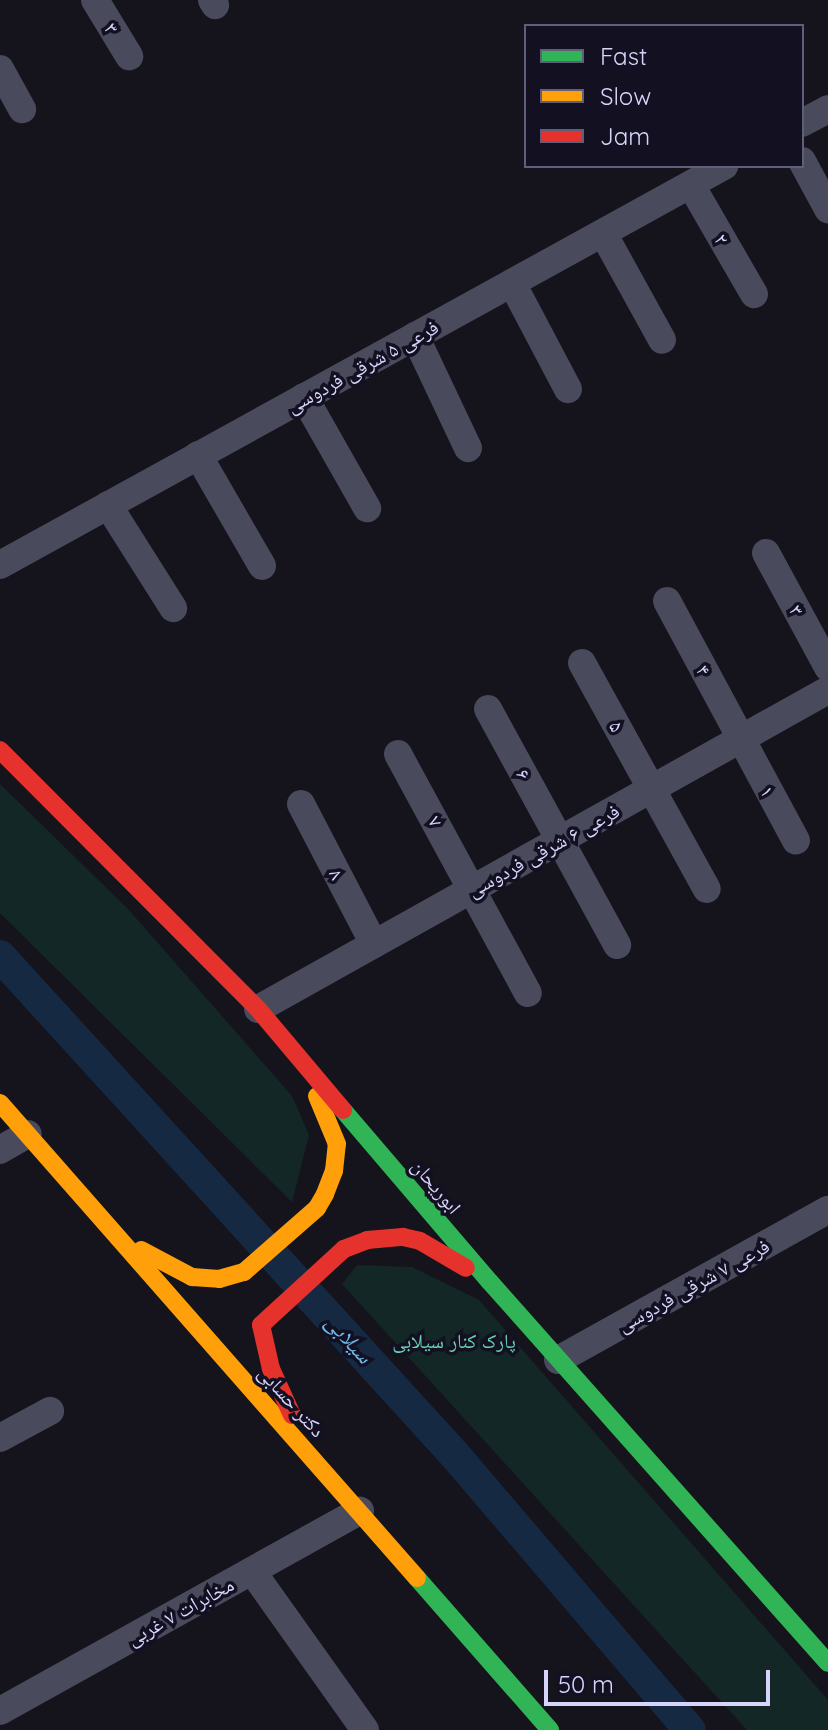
<!DOCTYPE html>
<html>
<head>
<meta charset="utf-8">
<style>
	body { margin:0 }
	#map { position:relative; width:828px; height:1730px; overflow:hidden; background:#15141d; font-family:Quicksand,"Noto Naskh Arabic",sans-serif }
	div>[style] { position:absolute }
	.green>* { inset:0; background:#142727 }
	.canal>* { height:32px; margin:-16px; padding:0 16px; transform-origin:16px; border-radius:16px; background:#152942 }
	.street>* { height:28px; margin:-14px; padding:0 14px; transform-origin:14px; border-radius:14px; background:#4a4a5d }
	.fast>* { height:18px; margin:-9px; padding:0 9px; transform-origin:9px; border-radius:9px; background:#30b455 }
	.slow>* { height:18px; margin:-9px; padding:0 9px; transform-origin:9px; border-radius:9px; background:#ff9f0a }
	.jam>* { height:18px; margin:-9px; padding:0 9px; transform-origin:9px; border-radius:9px; background:#e5322d }
	span { translate:-50% -50%; white-space:nowrap; text-align:center; line-height:1.15; -webkit-text-stroke:7px #121021; paint-order:stroke }
	.street-label { font-size:20px; color:#d6d4fa }
	.park-label { font-size:20px; color:#68d2b1 }
	.water-label { font-size:22px; color:#6dbcef; font-style:italic }
	.legend { position:absolute; left:524px; top:24px; width:280px; height:144px; box-sizing:border-box; background:#121021; border:2px solid #605e78; margin:0; padding:10px 14px; list-style:none; font-size:24px; color:#d6d4fa }
	.legend li { display:flex; align-items:center; gap:16px; height:40px }
	.legend b { width:40px; border:2px solid #605e78 }
	.scale { position:absolute; left:544px; top:1670px; width:226px; height:36px; box-sizing:border-box; border:4px solid #d6d4fa; border-top:0; padding-left:10px; font-size:24px; line-height:28px; white-space:nowrap; color:#d6d4fa; -webkit-text-stroke:6px #121021; paint-order:stroke }
</style>
</head>
<body>
<div id="map">
	<div class="green">
		<div style="clip-path:polygon(0 784px,128px 909px,292px 1096px,309px 1135px,292px 1202px,0 913px)"></div>
		<div style="clip-path:polygon(357px 1265px,412px 1267px,479px 1300px,828px 1700px,828px 1730px,747px 1730px,342px 1284px)"></div>
	</div>
	<div class="canal">
		<div style="left:0;top:956px;width:674px;rotate:47.65deg"></div>
		<div style="left:454px;top:1454px;width:363px;rotate:49.5deg"></div>
	</div>
	<div class="street">
		<div style="left:95px;top:0;width:66px;rotate:58.7deg"></div>
		<div style="left:212px;top:0;width:6px;rotate:59deg"></div>
		<div style="left:0;top:69px;width:46px;rotate:61.2deg"></div>
		<div style="left:802px;top:123px;width:30px;rotate:-28deg"></div>
		<div style="left:802px;top:161px;width:55px;rotate:61.6deg"></div>
		<div style="left:691px;top:185px;width:126px;rotate:60deg"></div>
		<div style="left:603px;top:233px;width:122px;rotate:61.1deg"></div>
		<div style="left:512px;top:283px;width:120px;rotate:62.2deg"></div>
		<div style="left:415px;top:336px;width:124px;rotate:64.7deg"></div>
		<div style="left:304px;top:397px;width:128px;rotate:60.4deg"></div>
		<div style="left:198px;top:455px;width:128px;rotate:60deg"></div>
		<div style="left:108px;top:505px;width:122px;rotate:57.7deg"></div>
		<div style="left:766px;top:553px;width:130px;rotate:61.5deg"></div>
		<div style="left:0;top:565px;width:827px;rotate:-28.86deg"></div>
		<div style="left:667px;top:601px;width:272px;rotate:61.7deg"></div>
		<div style="left:582px;top:663px;width:258px;rotate:61.1deg"></div>
		<div style="left:488px;top:709px;width:269px;rotate:61.3deg"></div>
		<div style="left:398px;top:754px;width:272px;rotate:61.5deg"></div>
		<div style="left:301px;top:804px;width:158px;rotate:62.5deg"></div>
		<div style="left:258px;top:1009px;width:653px;rotate:-29.23deg"></div>
		<div style="left:0;top:1150px;width:32px;rotate:-30deg"></div>
		<div style="left:558px;top:1360px;width:309px;rotate:-29.1deg"></div>
		<div style="left:0;top:1438px;width:57px;rotate:-28.4deg"></div>
		<div style="left:252px;top:1571px;width:195px;rotate:54.6deg"></div>
		<div style="left:0;top:1711px;width:412px;rotate:-29.1deg"></div>
	</div>
	<div class="fast">
		<div style="left:343px;top:1110px;width:226px;rotate:49.5deg"></div>
		<div style="left:490px;top:1282px;width:509px;rotate:48.42deg"></div>
		<div style="left:417px;top:1578px;width:202px;rotate:48.8deg"></div>
	</div>
	<div class="slow">
		<div style="left:0;top:1103px;width:632px;rotate:48.72deg"></div>
		<div style="left:141px;top:1250px;width:58px;rotate:27.9deg"></div>
		<div style="left:192px;top:1277px;width:27px;rotate:4deg"></div>
		<div style="left:219px;top:1279px;width:26px;rotate:-16deg"></div>
		<div style="left:244px;top:1272px;width:97px;rotate:-41.2deg"></div>
		<div style="left:317px;top:1208px;width:16px;rotate:-60deg"></div>
		<div style="left:325px;top:1194px;width:25px;rotate:-69deg"></div>
		<div style="left:334px;top:1171px;width:27px;rotate:-84deg"></div>
		<div style="left:337px;top:1144px;width:52px;rotate:-112.6deg"></div>
	</div>
	<div class="jam">
		<div style="left:0;top:750px;width:366px;rotate:45.1deg"></div>
		<div style="left:258px;top:1009px;width:132px;rotate:49.9deg"></div>
		<div style="left:292px;top:1415px;width:51px;rotate:-114.5deg"></div>
		<div style="left:271px;top:1369px;width:45px;rotate:-102.8deg"></div>
		<div style="left:261px;top:1325px;width:113px;rotate:-42.5deg"></div>
		<div style="left:344px;top:1249px;width:25px;rotate:-21deg"></div>
		<div style="left:367px;top:1240px;width:36px;rotate:-5deg"></div>
		<div style="left:403px;top:1237px;width:17px;rotate:13deg"></div>
		<div style="left:420px;top:1241px;width:53px;rotate:30.4deg"></div>
	</div>
	<div class="street-label">
		<span style="left:112px;top:28px;rotate:59deg">۳</span>
		<span style="left:722px;top:239px;rotate:60deg">۲</span>
		<span style="left:362px;top:366px;rotate:-29deg">فرعی ۵ شرقی فردوسی</span>
		<span style="left:797px;top:610px;rotate:61deg">۳</span>
		<span style="left:704px;top:670px;rotate:62deg">۴</span>
		<span style="left:617px;top:726px;rotate:61deg">۵</span>
		<span style="left:524px;top:774px;rotate:61deg">۶</span>
		<span style="left:768px;top:791px;rotate:61deg">۱</span>
		<span style="left:436px;top:821px;rotate:61deg">۷</span>
		<span style="left:543px;top:850px;rotate:-29deg">فرعی ۶ شرقی فردوسی</span>
		<span style="left:337px;top:874px;rotate:62deg">۸</span>
		<span style="left:437px;top:1186px;rotate:50deg">ابوریحان</span>
		<span style="left:693px;top:1285px;rotate:-29deg">فرعی ۷ شرقی فردوسی</span>
		<span style="left:292px;top:1401px;rotate:48deg">دکتر حسابی</span>
		<span style="left:180px;top:1611px;rotate:-29deg">مخابرات ۷ غربی</span>
	</div>
	<div class="park-label">
		<span style="left:454px;top:1340px">پارک کنار سیلابی</span>
	</div>
	<div class="water-label">
		<span style="left:349px;top:1339px;rotate:48deg">سیلابی</span>
	</div>
	<ul class="legend">
	<li><b style="height:10px;background:#30b455"></b>Fast</li>
	<li><b style="height:10px;background:#ff9f0a"></b>Slow</li>
	<li><b style="height:10px;background:#e5322d"></b>Jam</li>
	</ul>
	<div class="scale">50 m</div>
</div>
</body>
</html>
